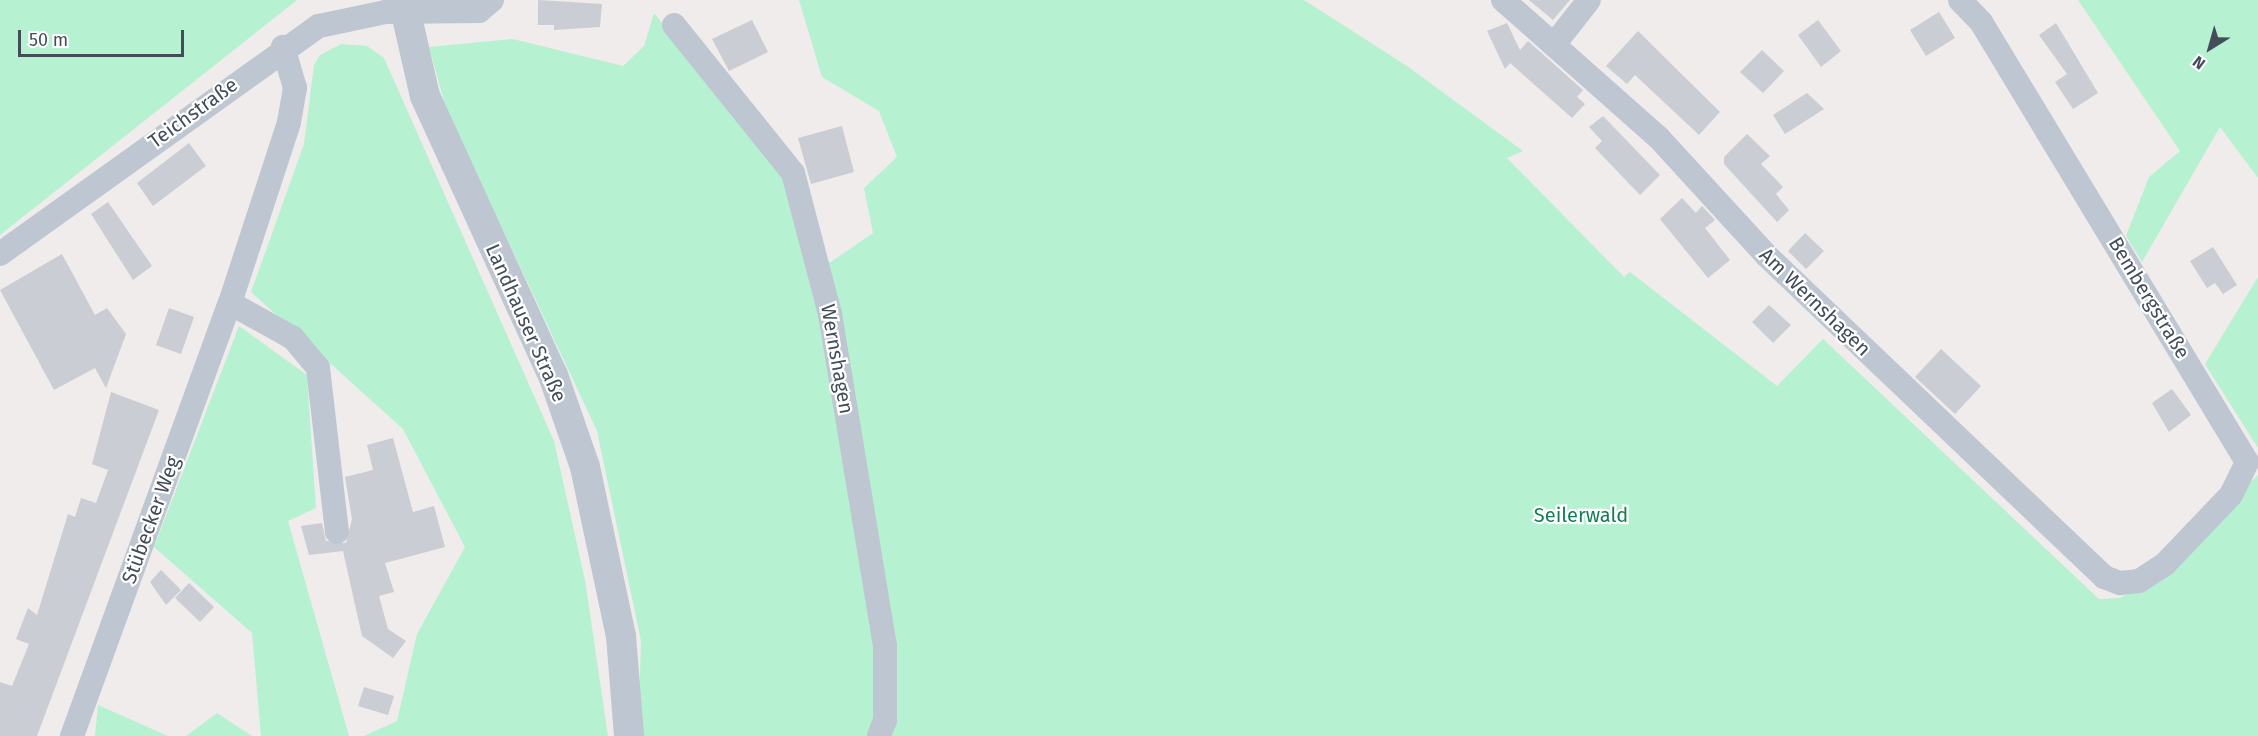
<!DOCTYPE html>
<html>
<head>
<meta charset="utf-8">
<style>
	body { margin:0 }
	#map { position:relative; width:2258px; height:736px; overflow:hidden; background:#efeceb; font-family:"Fira Sans",sans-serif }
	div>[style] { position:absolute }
	.green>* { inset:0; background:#b6f1d2 }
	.building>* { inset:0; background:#cacdd4 }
	.minor>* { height:24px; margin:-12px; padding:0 12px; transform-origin:12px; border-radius:12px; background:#bec6d2 }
	.tertiary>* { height:30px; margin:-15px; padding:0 15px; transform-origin:15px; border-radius:15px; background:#bec6d2 }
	span { translate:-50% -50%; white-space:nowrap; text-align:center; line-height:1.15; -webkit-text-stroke:4.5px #fff; paint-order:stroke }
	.street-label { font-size:20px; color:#434d5a }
	.park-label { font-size:20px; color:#117e53 }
	.north { position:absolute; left:2180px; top:18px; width:60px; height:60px; -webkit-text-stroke:4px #fff; paint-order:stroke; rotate:217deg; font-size:16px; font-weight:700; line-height:24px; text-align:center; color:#434d5a }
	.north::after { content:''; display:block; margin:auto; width:21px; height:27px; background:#434d5a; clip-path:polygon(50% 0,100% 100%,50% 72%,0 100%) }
	.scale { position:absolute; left:18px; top:30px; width:166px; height:27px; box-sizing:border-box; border:3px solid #434d5a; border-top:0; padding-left:8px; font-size:18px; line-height:21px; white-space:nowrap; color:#434d5a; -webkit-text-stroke:4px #fff; paint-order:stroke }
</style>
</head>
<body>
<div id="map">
	<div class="green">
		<div style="clip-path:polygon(0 0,297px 0,0 235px)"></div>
		<div style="clip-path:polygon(799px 0,1304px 0,1407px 66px,1523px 151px,1507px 158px,1624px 277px,1630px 272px,1777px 386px,1823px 339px,2099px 599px,2120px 598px,2145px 584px,2258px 475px,2258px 736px,638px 736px,641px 641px,597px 431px,446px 108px,429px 47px,513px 39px,623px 66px,644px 46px,654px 13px,788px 180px,810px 267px,831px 262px,873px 233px,864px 188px,897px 157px,879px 111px,822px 77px)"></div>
		<div style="clip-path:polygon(2078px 0,2258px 0,2258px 178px,2220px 127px,2142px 262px,2126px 236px,2149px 177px,2180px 151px)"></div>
		<div style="clip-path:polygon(341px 44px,367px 46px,384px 58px,554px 441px,585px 580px,608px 736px,364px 736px,397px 721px,417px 634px,465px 547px,403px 429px,251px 292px,304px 144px,314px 65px,320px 55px)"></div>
		<div style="clip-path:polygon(2258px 277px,2258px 448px,2205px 364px)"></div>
		<div style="clip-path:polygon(239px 326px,307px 375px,316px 508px,288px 521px,349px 736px,261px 736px,252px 633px,154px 547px)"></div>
		<div style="clip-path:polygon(98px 705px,168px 736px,95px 736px)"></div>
		<div style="clip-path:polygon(217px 713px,252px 736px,186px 736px)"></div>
	</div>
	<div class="building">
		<div style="clip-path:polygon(538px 0,602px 4px,600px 27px,554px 30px,554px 25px,538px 25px)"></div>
		<div style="clip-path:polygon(1529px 0,1570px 0,1553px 20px)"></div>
		<div style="clip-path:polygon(1939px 12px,1955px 38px,1926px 56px,1910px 30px)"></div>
		<div style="clip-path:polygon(752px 20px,768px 52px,729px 71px,712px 39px)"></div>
		<div style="clip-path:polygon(1818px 20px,1841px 51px,1821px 67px,1798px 35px)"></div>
		<div style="clip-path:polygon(1507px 23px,1520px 50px,1528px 41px,1583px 90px,1577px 97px,1585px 104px,1572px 118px,1510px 63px,1505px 69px,1487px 31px)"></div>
		<div style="clip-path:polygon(2056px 23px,2098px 93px,2073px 109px,2055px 82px,2067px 74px,2039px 35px)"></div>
		<div style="clip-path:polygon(1638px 31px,1720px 112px,1699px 135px,1635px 75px,1627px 84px,1606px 66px)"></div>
		<div style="clip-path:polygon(1762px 50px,1784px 71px,1763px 93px,1740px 72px)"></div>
		<div style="clip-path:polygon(1807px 93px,1824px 109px,1785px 134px,1773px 115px)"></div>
		<div style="clip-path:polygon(1603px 116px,1660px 175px,1640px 195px,1595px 148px,1602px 141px,1589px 127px)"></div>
		<div style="clip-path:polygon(842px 126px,854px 172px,811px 184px,798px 138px)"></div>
		<div style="clip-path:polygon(1747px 134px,1770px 156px,1761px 164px,1783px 187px,1776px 194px,1789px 210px,1777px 222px,1724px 164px,1724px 157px)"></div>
		<div style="clip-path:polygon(189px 143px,206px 166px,153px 206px,137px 183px)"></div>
		<div style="clip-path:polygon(1682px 198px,1696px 213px,1702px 206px,1715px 220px,1705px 228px,1730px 260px,1708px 278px,1660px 219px)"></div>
		<div style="clip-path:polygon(108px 202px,152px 266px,133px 280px,91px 214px)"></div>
		<div style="clip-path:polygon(1805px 233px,1824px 251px,1806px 269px,1788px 251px)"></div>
		<div style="clip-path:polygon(2213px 247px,2237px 285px,2223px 294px,2215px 283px,2207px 288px,2190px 261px)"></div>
		<div style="clip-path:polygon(62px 254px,95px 315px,107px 308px,126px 334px,106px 388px,95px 368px,54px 390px,0 290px)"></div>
		<div style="clip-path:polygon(1769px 305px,1791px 325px,1773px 343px,1752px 322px)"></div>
		<div style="clip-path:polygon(169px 308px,194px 317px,181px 354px,156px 345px)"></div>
		<div style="clip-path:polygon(1941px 349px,1981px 386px,1955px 414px,1915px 377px)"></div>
		<div style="clip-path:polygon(2172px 389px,2191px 415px,2169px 432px,2152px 403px)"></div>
		<div style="clip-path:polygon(111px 392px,159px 410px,37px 736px,0 736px,0 682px,12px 686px,29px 644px,16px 639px,28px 608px,37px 615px,68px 514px,75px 517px,81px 498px,96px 503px,108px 470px,92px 464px)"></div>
		<div style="clip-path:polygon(393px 438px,413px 512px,434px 506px,445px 547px,385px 563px,394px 592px,379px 596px,388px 629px,406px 641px,393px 658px,362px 636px,343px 551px,309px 555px,301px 526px,322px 523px,326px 541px,346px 543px,352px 519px,345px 477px,373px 470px,367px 445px)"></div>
		<div style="clip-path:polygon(161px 570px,181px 590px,166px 605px,150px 582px)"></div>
		<div style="clip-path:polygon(189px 583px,214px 607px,200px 622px,175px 598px)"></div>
		<div style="clip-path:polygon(364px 687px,394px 696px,388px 715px,358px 706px)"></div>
	</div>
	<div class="minor">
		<div style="left:1503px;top:0;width:207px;rotate:41.5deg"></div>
		<div style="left:1658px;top:137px;width:160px;rotate:47.5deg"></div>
		<div style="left:1766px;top:255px;width:467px;rotate:43.6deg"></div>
		<div style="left:2104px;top:577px;width:17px;rotate:21deg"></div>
		<div style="left:2120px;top:583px;width:19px;rotate:-6deg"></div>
		<div style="left:2139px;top:581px;width:31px;rotate:-33deg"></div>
		<div style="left:2165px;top:564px;width:95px;rotate:-46.3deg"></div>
		<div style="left:2231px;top:495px;width:37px;rotate:-64deg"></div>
		<div style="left:2247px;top:462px;width:514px;rotate:-121.15deg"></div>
		<div style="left:1981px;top:22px;width:30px;rotate:-134deg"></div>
		<div style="left:674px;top:25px;width:190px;rotate:51.2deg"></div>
		<div style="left:793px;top:173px;width:146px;rotate:75.3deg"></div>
		<div style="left:830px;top:314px;width:337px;rotate:80.6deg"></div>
		<div style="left:885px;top:646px;width:74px;rotate:90deg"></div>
		<div style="left:885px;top:720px;width:17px;rotate:111deg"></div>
		<div style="left:1556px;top:42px;width:53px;rotate:-51.8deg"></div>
		<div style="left:0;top:254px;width:392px;rotate:-35.6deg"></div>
		<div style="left:319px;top:26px;width:68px;rotate:-11.8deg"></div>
		<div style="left:386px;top:12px;width:93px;rotate:-0.6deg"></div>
		<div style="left:479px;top:11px;width:17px;rotate:-40deg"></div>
		<div style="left:230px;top:303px;width:72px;rotate:29.1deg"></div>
		<div style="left:293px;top:338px;width:39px;rotate:50deg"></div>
		<div style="left:318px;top:368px;width:165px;rotate:83.4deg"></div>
		<div style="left:72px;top:736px;width:461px;rotate:-70deg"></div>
		<div style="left:230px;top:303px;width:190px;rotate:-71.9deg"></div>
		<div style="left:289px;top:122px;width:35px;rotate:-80deg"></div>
		<div style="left:295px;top:88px;width:43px;rotate:-106.3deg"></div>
	</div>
	<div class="tertiary">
		<div style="left:403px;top:0;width:98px;rotate:77.1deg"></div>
		<div style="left:425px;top:96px;width:307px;rotate:65.4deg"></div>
		<div style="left:553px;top:375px;width:97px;rotate:70.8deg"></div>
		<div style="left:585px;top:467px;width:173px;rotate:78deg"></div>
		<div style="left:621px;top:636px;width:100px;rotate:85.4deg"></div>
	</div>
	<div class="street-label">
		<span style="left:193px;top:113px;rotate:-36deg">Teichstraße</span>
		<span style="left:2149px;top:298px;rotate:59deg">Bembergstraße</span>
		<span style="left:1815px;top:302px;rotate:44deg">Am Wernshagen</span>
		<span style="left:526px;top:323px;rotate:66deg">Landhauser Straße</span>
		<span style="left:837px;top:359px;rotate:80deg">Wernshagen</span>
		<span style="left:151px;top:520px;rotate:-70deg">Stübecker Weg</span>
	</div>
	<div class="park-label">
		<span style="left:1581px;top:515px">Seilerwald</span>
	</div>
	<div class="north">N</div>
	<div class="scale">50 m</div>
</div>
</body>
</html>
